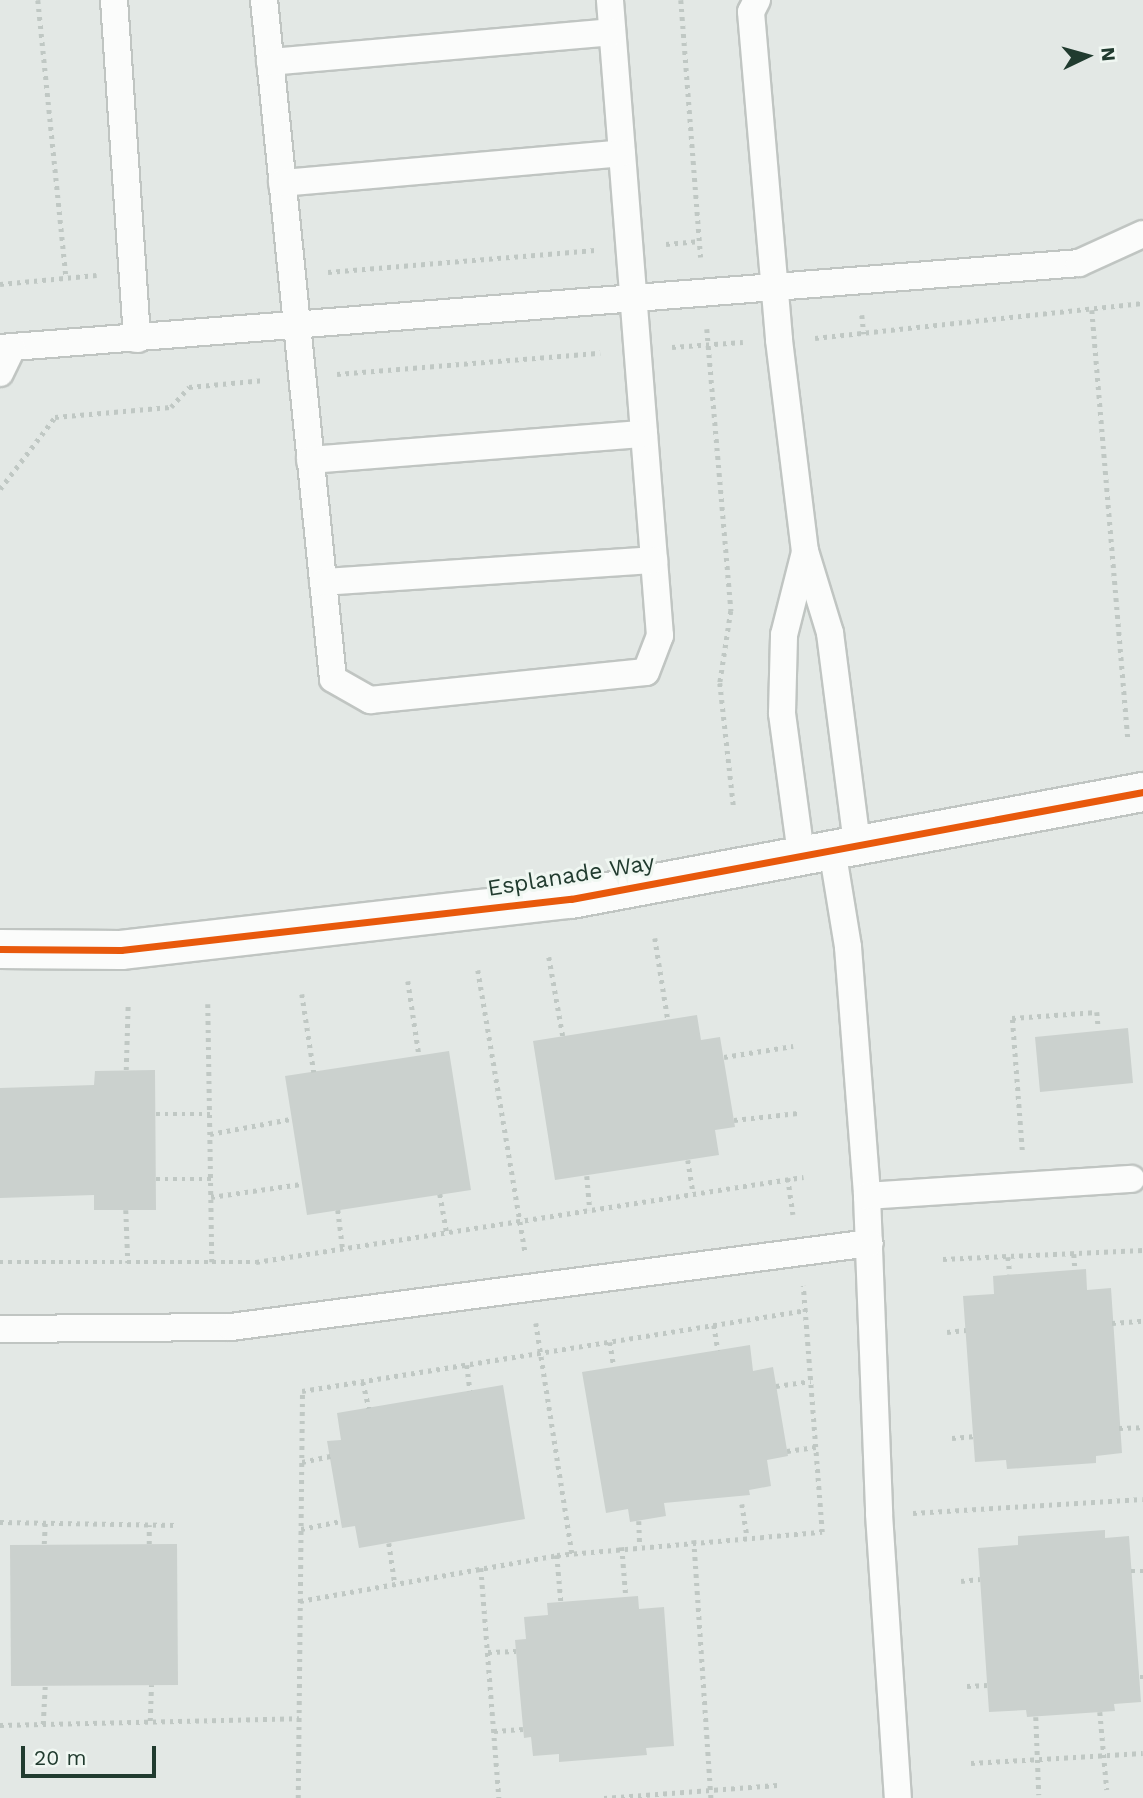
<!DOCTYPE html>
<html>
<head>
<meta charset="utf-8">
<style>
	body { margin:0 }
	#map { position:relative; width:1143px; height:1798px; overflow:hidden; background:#e3e8e5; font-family:"Work Sans",sans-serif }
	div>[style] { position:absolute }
	.building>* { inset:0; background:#cbd1ce }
	.path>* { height:4.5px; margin-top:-2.25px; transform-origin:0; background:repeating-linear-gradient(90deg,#c0c8c4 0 3.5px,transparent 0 8.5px) }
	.roads { filter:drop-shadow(2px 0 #c0c5c2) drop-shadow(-2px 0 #c0c5c2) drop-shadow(0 2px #c0c5c2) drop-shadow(0 -2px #c0c5c2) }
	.lane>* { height:26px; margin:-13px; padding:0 13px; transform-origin:13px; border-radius:13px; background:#fbfcfb }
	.secondary>* { height:38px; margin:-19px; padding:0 19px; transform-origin:19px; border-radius:19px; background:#fbfcfb }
	.cycleway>* { height:7px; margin:-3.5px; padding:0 3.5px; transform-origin:3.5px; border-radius:3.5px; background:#e8590c }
	span { translate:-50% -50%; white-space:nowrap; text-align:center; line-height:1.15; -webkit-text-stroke:6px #f0f7f2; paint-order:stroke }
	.street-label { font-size:23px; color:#213b2f }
	.north { position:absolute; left:1052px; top:21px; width:70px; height:70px; -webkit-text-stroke:5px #f0f7f2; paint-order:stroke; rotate:85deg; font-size:19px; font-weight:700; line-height:28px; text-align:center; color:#213b2f }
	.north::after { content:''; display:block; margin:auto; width:24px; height:32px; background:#213b2f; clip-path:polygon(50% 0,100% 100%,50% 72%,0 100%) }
	.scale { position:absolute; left:21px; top:1746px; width:135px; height:32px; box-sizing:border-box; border:4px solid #213b2f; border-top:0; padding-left:9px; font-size:21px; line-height:24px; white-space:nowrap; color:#213b2f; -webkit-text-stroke:5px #f0f7f2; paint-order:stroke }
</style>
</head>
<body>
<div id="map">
	<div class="building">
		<div style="clip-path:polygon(697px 1015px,701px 1040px,720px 1037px,735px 1127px,715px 1130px,719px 1155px,555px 1180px,533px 1041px)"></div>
		<div style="clip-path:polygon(1128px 1028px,1133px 1083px,1040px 1092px,1035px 1037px)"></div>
		<div style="clip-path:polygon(449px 1051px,471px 1190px,307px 1215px,285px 1076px)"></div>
		<div style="clip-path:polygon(155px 1070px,156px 1210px,94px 1210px,94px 1195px,0 1198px,0 1088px,94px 1085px,95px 1071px)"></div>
		<div style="clip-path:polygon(1086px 1269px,1087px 1290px,1111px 1288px,1122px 1453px,1096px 1456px,1096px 1463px,1007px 1469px,1006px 1460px,975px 1462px,963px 1296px,994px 1294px,993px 1276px)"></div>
		<div style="clip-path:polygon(750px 1345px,753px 1371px,773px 1367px,788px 1456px,767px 1460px,771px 1486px,749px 1490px,750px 1495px,664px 1503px,666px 1516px,630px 1522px,628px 1509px,606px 1513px,582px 1372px)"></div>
		<div style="clip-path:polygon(503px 1385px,525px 1519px,359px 1548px,355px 1526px,342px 1528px,327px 1441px,341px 1440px,337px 1413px)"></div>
		<div style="clip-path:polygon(1105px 1530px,1105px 1538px,1129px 1536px,1141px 1702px,1114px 1704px,1115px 1711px,1027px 1717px,1026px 1710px,989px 1712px,978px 1548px,1018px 1545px,1018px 1536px)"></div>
		<div style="clip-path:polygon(177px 1544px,178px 1685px,11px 1686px,10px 1545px)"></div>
		<div style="clip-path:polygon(638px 1596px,639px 1609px,664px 1607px,674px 1746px,646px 1748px,647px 1755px,559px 1762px,559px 1754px,533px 1756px,531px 1737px,524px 1738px,515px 1640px,526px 1639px,524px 1617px,548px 1615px,547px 1603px)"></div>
	</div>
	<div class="path">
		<div style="left:38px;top:0;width:279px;rotate:84.2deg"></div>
		<div style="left:681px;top:0;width:258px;rotate:85.6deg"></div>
		<div style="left:666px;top:244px;width:34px;rotate:-5deg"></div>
		<div style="left:328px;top:272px;width:268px;rotate:-4.7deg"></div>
		<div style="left:0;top:284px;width:97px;rotate:-5.3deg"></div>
		<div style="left:1092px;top:310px;width:430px;rotate:85.2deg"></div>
		<div style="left:862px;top:315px;width:19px;rotate:84deg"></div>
		<div style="left:707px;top:329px;width:283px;rotate:85.1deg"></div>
		<div style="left:731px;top:611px;width:73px;rotate:98.7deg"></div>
		<div style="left:720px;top:683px;width:127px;rotate:83.7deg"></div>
		<div style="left:815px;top:338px;width:330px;rotate:-6.1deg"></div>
		<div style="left:672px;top:347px;width:71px;rotate:-4deg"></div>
		<div style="left:337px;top:374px;width:264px;rotate:-4.6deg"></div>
		<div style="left:0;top:489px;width:91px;rotate:-52.6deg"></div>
		<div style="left:55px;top:417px;width:116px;rotate:-4.9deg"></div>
		<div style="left:171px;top:407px;width:27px;rotate:-48deg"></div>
		<div style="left:189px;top:387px;width:76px;rotate:-5.3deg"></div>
		<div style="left:655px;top:938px;width:83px;rotate:81deg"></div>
		<div style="left:549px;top:957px;width:80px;rotate:80deg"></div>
		<div style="left:478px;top:970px;width:286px;rotate:80.5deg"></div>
		<div style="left:408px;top:981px;width:75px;rotate:81.5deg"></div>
		<div style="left:302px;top:994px;width:79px;rotate:81.3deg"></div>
		<div style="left:208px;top:1004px;width:258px;rotate:89.1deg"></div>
		<div style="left:724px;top:1057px;width:70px;rotate:-9.1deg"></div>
		<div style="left:126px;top:1070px;width:66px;rotate:-88.3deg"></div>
		<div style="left:156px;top:1114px;width:54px"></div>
		<div style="left:734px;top:1120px;width:64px;rotate:-6.2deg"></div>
		<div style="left:210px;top:1134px;width:82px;rotate:-10.5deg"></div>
		<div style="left:1022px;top:1150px;width:132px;rotate:-94.3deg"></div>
		<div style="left:1012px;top:1018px;width:85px;rotate:-4deg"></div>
		<div style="left:1097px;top:1012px;width:12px;rotate:85deg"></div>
		<div style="left:688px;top:1160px;width:33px;rotate:81deg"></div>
		<div style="left:587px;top:1176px;width:34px;rotate:85deg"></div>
		<div style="left:788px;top:1178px;width:37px;rotate:82deg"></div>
		<div style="left:156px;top:1179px;width:55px"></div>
		<div style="left:440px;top:1194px;width:39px;rotate:80deg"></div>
		<div style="left:211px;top:1197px;width:91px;rotate:-8.2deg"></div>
		<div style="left:126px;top:1210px;width:53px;rotate:87.8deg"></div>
		<div style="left:338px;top:1210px;width:38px;rotate:83deg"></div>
		<div style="left:1074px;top:1254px;width:16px;rotate:86deg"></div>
		<div style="left:1008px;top:1257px;width:17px;rotate:83deg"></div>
		<div style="left:943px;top:1259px;width:200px;rotate:-2.6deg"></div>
		<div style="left:0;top:1262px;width:256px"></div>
		<div style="left:256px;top:1262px;width:554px;rotate:-8.83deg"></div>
		<div style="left:536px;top:1323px;width:234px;rotate:81.1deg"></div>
		<div style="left:1112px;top:1323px;width:31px;rotate:-4deg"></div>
		<div style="left:714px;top:1325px;width:26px;rotate:81deg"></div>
		<div style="left:947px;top:1332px;width:19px;rotate:-6deg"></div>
		<div style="left:610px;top:1342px;width:25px;rotate:81deg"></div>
		<div style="left:467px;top:1365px;width:26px;rotate:83deg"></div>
		<div style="left:363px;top:1382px;width:27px;rotate:77deg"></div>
		<div style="left:776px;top:1386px;width:35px;rotate:-8deg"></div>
		<div style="left:1119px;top:1428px;width:24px;rotate:-2deg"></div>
		<div style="left:952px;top:1438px;width:21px;rotate:-5deg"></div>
		<div style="left:787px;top:1451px;width:29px;rotate:-8deg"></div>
		<div style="left:302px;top:1462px;width:29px;rotate:-12deg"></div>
		<div style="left:742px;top:1504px;width:33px;rotate:81deg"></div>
		<div style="left:913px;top:1513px;width:230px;rotate:-3.5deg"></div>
		<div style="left:639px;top:1521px;width:24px;rotate:88deg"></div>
		<div style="left:0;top:1522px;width:176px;rotate:1deg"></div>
		<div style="left:301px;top:1529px;width:41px;rotate:-11.3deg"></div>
		<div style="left:694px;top:1540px;width:259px;rotate:86.2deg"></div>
		<div style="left:389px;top:1543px;width:41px;rotate:81.7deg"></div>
		<div style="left:44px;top:1544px;width:21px;rotate:-87deg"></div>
		<div style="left:149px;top:1544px;width:19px;rotate:-90deg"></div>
		<div style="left:622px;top:1547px;width:50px;rotate:85.4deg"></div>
		<div style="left:557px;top:1555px;width:47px;rotate:85.1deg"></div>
		<div style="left:481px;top:1568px;width:231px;rotate:85.5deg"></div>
		<div style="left:1131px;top:1571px;width:12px"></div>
		<div style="left:961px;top:1581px;width:19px;rotate:-6deg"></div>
		<div style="left:300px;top:1601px;width:261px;rotate:-10.1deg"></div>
		<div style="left:557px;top:1555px;width:266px;rotate:-5deg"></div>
		<div style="left:822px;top:1532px;width:247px;rotate:-94.4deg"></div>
		<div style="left:488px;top:1652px;width:28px;rotate:-2deg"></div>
		<div style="left:1140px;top:1677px;width:3px"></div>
		<div style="left:967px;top:1686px;width:20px;rotate:-3deg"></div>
		<div style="left:1100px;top:1712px;width:78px;rotate:84.9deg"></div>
		<div style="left:1036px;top:1717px;width:78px;rotate:87.8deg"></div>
		<div style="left:150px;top:1721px;width:36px;rotate:-88deg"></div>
		<div style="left:43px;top:1724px;width:39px;rotate:-87deg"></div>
		<div style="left:0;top:1725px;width:299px;rotate:-1.3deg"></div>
		<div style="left:494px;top:1731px;width:29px;rotate:-4deg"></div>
		<div style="left:971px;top:1763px;width:172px;rotate:-3.3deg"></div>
		<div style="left:298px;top:1798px;width:407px;rotate:-89.4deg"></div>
		<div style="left:302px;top:1391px;width:511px;rotate:-9.11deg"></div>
		<div style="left:604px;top:1798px;width:174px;rotate:-4.3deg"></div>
	</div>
	<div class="roads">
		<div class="lane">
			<div style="left:114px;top:0;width:340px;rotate:86.1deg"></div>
			<div style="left:264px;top:0;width:682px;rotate:84.2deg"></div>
			<div style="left:333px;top:679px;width:43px;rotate:29.6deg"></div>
			<div style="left:370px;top:700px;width:277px;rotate:-5.8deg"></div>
			<div style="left:646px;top:672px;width:39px;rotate:-69deg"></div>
			<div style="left:660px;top:636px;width:638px;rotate:-94.5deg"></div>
			<div style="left:757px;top:0;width:13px;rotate:117deg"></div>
			<div style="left:751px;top:12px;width:329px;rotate:85.1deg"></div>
			<div style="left:779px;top:340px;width:213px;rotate:83deg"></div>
			<div style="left:805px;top:551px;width:86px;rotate:73deg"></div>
			<div style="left:830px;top:633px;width:213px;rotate:82.7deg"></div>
			<div style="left:270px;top:62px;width:343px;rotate:-5deg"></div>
			<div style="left:282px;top:183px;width:341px;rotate:-5deg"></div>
			<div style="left:0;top:348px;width:1082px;rotate:-4.5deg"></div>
			<div style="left:1079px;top:263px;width:70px;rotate:-24.4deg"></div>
			<div style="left:0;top:373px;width:28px;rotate:-64deg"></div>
			<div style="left:310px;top:460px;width:335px;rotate:-4.5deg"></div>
			<div style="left:323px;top:582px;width:332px;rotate:-3.8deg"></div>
			<div style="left:832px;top:849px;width:99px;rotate:80.7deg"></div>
			<div style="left:848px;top:947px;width:250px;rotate:85.6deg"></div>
			<div style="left:867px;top:1196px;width:318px;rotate:87.8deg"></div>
			<div style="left:879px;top:1514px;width:285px;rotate:86.2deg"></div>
			<div style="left:801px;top:854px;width:142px;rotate:-97.7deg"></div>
			<div style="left:782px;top:713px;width:78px;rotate:-88.5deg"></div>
			<div style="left:784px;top:635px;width:86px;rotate:-75.8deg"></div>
			<div style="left:867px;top:1196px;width:265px;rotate:-3.7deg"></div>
			<div style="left:0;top:1329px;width:231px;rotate:-0.5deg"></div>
			<div style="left:231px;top:1327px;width:644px;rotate:-7.49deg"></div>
		</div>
		<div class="secondary">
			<div style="left:0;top:949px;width:121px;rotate:0.5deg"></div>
			<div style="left:121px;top:950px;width:453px;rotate:-6.5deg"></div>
			<div style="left:571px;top:899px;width:582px;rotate:-10.6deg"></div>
		</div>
	</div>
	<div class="cycleway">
		<div style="left:0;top:949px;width:121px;rotate:0.5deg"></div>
		<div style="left:121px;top:950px;width:453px;rotate:-6.5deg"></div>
		<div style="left:571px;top:899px;width:582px;rotate:-10.6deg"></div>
	</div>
	<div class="street-label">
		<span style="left:571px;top:876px;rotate:-9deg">Esplanade Way</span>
	</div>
	<div class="north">N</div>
	<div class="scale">20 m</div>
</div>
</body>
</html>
